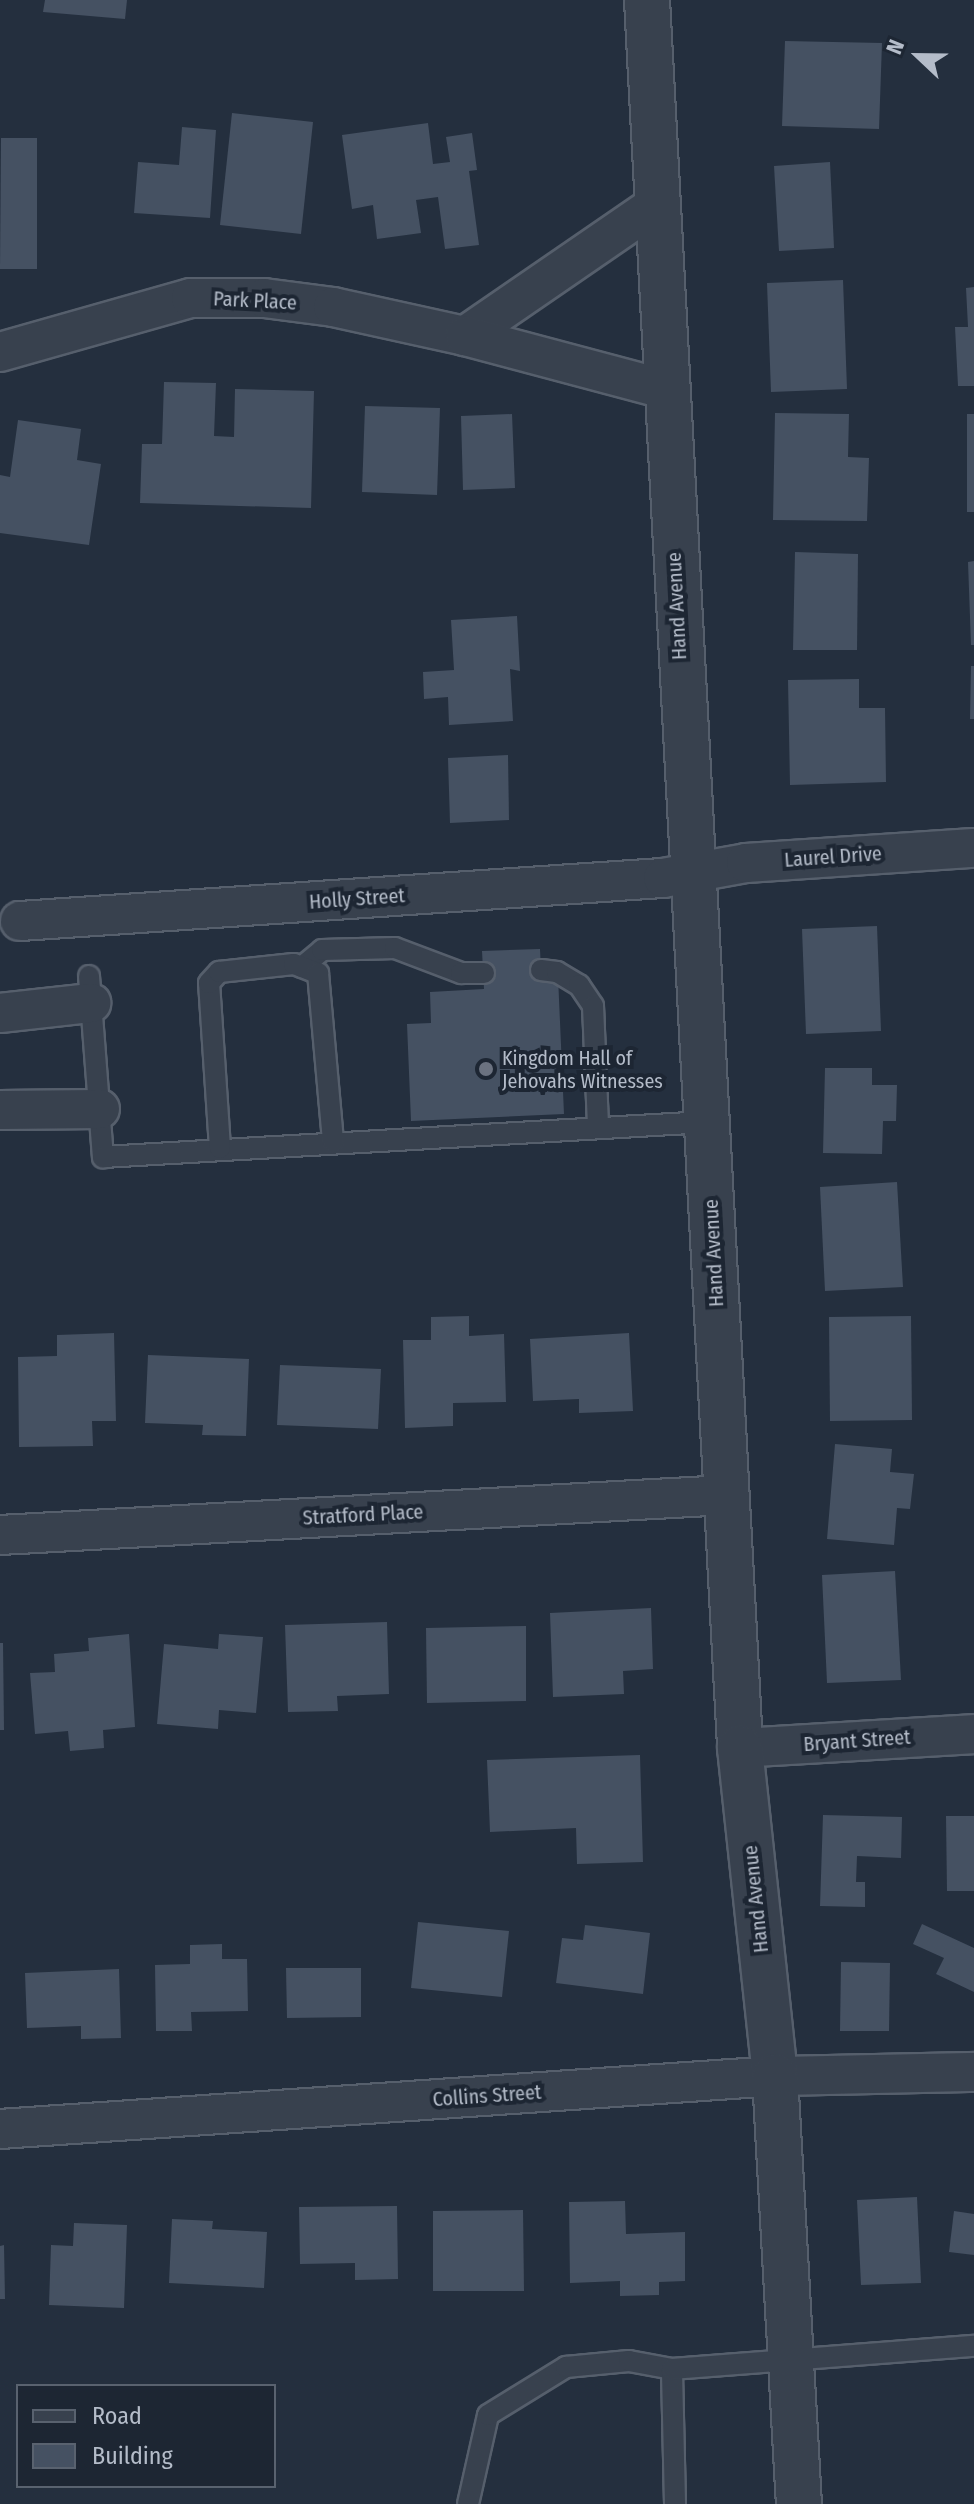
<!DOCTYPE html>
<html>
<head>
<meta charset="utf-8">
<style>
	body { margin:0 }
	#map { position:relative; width:974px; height:2504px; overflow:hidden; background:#242f3e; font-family:"Fira Sans Condensed",sans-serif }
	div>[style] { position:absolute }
	.building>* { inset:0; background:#455162 }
	.roads { filter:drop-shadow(2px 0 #565f6c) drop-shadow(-2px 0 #565f6c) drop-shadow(0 2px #565f6c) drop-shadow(0 -2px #565f6c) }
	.service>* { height:20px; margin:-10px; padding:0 10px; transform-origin:10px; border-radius:10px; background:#38414e }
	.minor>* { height:38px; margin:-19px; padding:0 19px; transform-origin:19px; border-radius:19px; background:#38414e }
	.tertiary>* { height:44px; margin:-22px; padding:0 22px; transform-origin:22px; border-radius:22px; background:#38414e }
	.dots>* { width:22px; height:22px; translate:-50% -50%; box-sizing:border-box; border:4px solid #1d2633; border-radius:50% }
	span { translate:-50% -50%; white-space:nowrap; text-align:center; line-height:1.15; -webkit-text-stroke:8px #1d2633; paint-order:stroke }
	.street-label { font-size:20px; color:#b4bcc9 }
	.poi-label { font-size:20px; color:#b4bcc9 }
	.left { translate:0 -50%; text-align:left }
	.legend { position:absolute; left:16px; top:2384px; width:260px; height:104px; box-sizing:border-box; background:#1d2633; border:2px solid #59626f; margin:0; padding:10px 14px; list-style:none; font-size:24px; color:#b4bcc9 }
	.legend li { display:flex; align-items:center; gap:16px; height:40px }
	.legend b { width:40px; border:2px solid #59626f }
	.north { position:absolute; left:878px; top:16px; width:80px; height:80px; -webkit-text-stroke:6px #1d2633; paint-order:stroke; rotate:292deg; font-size:22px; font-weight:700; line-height:32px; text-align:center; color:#b4bcc9 }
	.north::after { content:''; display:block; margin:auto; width:28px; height:36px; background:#b4bcc9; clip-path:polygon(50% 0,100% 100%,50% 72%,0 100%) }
</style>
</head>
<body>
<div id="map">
	<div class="building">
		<div style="clip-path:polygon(45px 0,127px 0,125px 19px,43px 12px)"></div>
		<div style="clip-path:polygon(785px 41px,882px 43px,879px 129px,782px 126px)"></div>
		<div style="clip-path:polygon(232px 113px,313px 122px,301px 234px,220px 225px)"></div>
		<div style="clip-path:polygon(428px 123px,433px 164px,450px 162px,446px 137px,472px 133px,477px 170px,469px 171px,479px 245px,445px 249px,438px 197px,416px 200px,421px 233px,377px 239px,373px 205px,352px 209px,342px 135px)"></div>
		<div style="clip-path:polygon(182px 127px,216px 130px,210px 218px,134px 213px,138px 162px,179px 165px)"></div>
		<div style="clip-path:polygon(1px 138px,37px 138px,37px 269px,0 269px)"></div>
		<div style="clip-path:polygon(830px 162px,834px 248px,779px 251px,774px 166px)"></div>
		<div style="clip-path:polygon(843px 280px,847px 389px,771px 392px,767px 283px)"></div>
		<div style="clip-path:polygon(974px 287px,974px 386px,958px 386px,955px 327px,968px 327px,966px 288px)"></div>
		<div style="clip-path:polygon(164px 382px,216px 383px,214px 436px,234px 437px,235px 389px,314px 391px,311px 508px,140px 503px,142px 444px,162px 444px)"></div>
		<div style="clip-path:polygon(365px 406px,440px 408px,437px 495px,362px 492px)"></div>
		<div style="clip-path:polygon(775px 413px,849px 414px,848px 457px,869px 458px,867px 521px,773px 520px)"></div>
		<div style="clip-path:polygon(512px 414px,515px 488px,463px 490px,461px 416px)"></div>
		<div style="clip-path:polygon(967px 414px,974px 414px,974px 512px,967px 512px)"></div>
		<div style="clip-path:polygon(18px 420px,81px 429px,77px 460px,101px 464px,89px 545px,0 533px,0 475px,10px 477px)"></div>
		<div style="clip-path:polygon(795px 552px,858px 554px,857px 650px,793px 650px)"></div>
		<div style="clip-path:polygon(974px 561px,974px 645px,971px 645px,968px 562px)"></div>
		<div style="clip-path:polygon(517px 616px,520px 671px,510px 669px,513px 721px,449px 725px,448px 697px,424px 699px,423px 672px,454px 670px,451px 620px)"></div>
		<div style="clip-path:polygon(971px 666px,974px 666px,974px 719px,970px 719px)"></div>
		<div style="clip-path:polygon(859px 679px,859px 708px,885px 708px,886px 782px,790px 785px,788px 680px)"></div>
		<div style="clip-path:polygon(508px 755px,509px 820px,450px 823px,448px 758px)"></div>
		<div style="clip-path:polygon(877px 926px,881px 1031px,806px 1034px,802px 929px)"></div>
		<div style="clip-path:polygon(540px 949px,541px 970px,558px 976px,564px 1114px,411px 1121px,407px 1024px,431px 1023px,430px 992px,484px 989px,482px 951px)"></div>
		<div style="clip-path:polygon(825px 1068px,872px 1068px,872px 1085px,897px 1085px,896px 1121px,883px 1121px,882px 1154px,823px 1153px)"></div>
		<div style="clip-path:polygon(897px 1182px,903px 1287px,825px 1291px,820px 1187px)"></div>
		<div style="clip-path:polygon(469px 1316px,469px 1336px,504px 1334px,506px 1402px,453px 1403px,453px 1426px,405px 1428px,403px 1340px,431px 1340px,431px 1317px)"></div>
		<div style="clip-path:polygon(911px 1316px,912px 1420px,830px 1421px,829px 1317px)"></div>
		<div style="clip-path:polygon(114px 1333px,116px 1421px,92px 1421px,93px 1446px,19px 1447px,18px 1357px,57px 1356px,57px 1335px)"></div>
		<div style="clip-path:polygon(629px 1333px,633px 1411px,579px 1413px,579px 1399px,533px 1401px,530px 1339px)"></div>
		<div style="clip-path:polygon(148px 1355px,249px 1359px,246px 1436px,202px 1435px,203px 1425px,145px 1423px)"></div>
		<div style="clip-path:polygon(280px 1365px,381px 1369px,378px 1429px,277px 1425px)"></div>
		<div style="clip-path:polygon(835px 1444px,892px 1449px,890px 1472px,914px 1474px,910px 1509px,897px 1508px,894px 1545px,827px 1539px)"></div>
		<div style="clip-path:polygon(895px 1571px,901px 1680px,827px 1683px,822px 1575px)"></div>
		<div style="clip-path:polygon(651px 1608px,653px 1669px,623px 1671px,624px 1694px,553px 1697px,550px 1613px)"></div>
		<div style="clip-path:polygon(387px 1622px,389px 1694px,337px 1696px,338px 1711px,288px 1712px,285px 1625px)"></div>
		<div style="clip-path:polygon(526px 1626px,526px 1701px,427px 1703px,426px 1628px)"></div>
		<div style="clip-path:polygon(129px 1634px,135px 1727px,103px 1730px,104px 1748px,70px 1751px,68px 1731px,35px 1734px,30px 1673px,55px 1672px,54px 1654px,89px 1651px,88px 1638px)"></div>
		<div style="clip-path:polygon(219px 1634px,263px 1637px,256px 1713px,219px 1710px,218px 1729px,157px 1724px,164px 1644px,218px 1649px)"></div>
		<div style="clip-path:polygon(0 1643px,3px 1643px,4px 1730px,0 1730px)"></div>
		<div style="clip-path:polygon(640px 1755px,643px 1862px,577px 1864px,576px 1828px,490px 1832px,487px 1760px)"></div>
		<div style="clip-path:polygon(823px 1815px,902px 1817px,901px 1858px,857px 1856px,856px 1882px,865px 1882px,865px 1907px,820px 1906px)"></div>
		<div style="clip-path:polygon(946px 1816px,974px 1816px,974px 1891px,947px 1891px)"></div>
		<div style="clip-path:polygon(418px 1922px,509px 1931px,502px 1997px,411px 1988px)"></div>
		<div style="clip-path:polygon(922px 1924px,974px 1948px,974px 1992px,936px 1974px,944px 1958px,913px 1944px)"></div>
		<div style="clip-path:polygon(585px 1925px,650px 1933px,643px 1994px,556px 1983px,562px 1938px,583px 1940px)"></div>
		<div style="clip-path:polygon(222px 1944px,222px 1959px,247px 1959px,248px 2011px,191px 2012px,192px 2031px,156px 2031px,155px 1965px,190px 1964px,190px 1945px)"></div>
		<div style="clip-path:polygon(841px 1962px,890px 1963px,889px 2031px,840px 2031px)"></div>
		<div style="clip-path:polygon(286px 1968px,361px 1968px,361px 2017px,287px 2018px)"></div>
		<div style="clip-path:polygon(119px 1969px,121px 2038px,81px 2039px,81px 2026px,27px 2028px,25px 1973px)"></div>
		<div style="clip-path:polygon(917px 2197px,921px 2283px,861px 2285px,857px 2200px)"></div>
		<div style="clip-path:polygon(625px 2201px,626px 2234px,685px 2232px,685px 2281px,659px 2282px,659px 2295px,620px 2296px,620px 2281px,570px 2283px,569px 2202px)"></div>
		<div style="clip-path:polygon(397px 2206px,398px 2279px,355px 2280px,355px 2263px,300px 2264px,299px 2207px)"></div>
		<div style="clip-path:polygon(523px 2210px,524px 2291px,433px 2291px,433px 2211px)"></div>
		<div style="clip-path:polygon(954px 2211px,974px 2214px,974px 2255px,949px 2252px)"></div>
		<div style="clip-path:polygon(172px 2219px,213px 2221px,212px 2229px,267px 2232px,264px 2288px,169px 2283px)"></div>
		<div style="clip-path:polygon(74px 2223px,127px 2225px,124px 2308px,49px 2305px,51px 2245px,73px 2246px)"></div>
		<div style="clip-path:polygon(4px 2245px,5px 2299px,0 2299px,0 2246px)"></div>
	</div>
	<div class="roads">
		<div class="service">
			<div style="left:302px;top:967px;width:26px;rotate:-40deg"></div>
			<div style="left:322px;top:950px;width:73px;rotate:-1.6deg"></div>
			<div style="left:395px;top:948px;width:71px;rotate:20.7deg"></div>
			<div style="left:461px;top:973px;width:23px"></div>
			<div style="left:541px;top:970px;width:16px;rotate:7deg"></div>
			<div style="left:557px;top:972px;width:26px;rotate:31deg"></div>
			<div style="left:579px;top:985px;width:25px;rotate:56deg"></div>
			<div style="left:593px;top:1006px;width:121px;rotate:87.6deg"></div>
			<div style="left:89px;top:976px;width:182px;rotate:85.6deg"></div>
			<div style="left:103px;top:1157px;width:605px;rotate:-3.32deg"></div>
			<div style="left:220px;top:1148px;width:165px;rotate:-93.8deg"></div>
			<div style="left:209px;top:983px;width:15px;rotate:-48deg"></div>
			<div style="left:219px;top:972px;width:75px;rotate:-6.1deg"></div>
			<div style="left:294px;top:964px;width:26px;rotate:21deg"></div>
			<div style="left:318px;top:973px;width:170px;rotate:84.9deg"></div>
			<div style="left:468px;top:2504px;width:91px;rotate:-77.3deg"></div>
			<div style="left:488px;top:2415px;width:92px;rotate:-31.6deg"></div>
			<div style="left:566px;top:2367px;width:63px;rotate:-5.4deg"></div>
			<div style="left:629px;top:2361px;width:44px;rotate:10.5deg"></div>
			<div style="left:675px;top:2504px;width:135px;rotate:-91.3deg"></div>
			<div style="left:672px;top:2369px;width:303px;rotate:-4.4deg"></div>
		</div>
		<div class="minor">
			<div style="left:465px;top:336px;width:233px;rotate:-34.5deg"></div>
			<div style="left:0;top:352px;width:198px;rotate:-15.8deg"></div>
			<div style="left:191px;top:298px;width:73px"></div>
			<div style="left:264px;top:298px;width:70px;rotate:7.4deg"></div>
			<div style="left:333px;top:307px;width:135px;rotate:12.4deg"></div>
			<div style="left:465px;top:336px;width:206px;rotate:14.9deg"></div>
			<div style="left:20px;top:921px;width:644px;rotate:-3.83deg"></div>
			<div style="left:663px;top:878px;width:84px;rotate:-10.2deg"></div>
			<div style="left:746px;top:863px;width:228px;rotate:-3.8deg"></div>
			<div style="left:0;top:1013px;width:92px;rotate:-6.3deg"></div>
			<div style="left:0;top:1110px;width:100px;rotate:-0.6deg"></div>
			<div style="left:0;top:1535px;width:728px;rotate:-3.15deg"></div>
			<div style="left:740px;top:1748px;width:234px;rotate:-3.4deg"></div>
			<div style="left:0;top:2129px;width:777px;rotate:-3.91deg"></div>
			<div style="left:775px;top:2076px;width:199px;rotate:-1.2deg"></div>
		</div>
		<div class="tertiary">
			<div style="left:647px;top:0;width:1750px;rotate:86.95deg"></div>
			<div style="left:740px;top:1748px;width:330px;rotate:83.9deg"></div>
			<div style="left:775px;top:2076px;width:429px;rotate:86.8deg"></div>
		</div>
	</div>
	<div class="dots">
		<div style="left:486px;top:1069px;background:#6b7280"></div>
	</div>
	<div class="street-label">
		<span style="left:255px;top:301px;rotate:3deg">Park Place</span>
		<span style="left:677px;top:606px;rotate:-93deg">Hand Avenue</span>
		<span style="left:833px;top:857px;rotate:-4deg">Laurel Drive</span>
		<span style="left:357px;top:899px;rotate:-4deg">Holly Street</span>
		<span style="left:714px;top:1253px;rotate:-93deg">Hand Avenue</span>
		<span style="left:363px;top:1515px;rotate:-3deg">Stratford Place</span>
		<span style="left:857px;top:1741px;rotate:-4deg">Bryant Street</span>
		<span style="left:756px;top:1899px;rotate:-96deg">Hand Avenue</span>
		<span style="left:487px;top:2096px;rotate:-4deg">Collins Street</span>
	</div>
	<div class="poi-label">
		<span class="left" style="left:502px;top:1070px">Kingdom Hall of<br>Jehovahs Witnesses</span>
	</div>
	<ul class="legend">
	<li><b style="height:10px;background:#38414e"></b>Road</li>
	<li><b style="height:22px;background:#455162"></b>Building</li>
	</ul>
	<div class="north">N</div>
</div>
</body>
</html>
